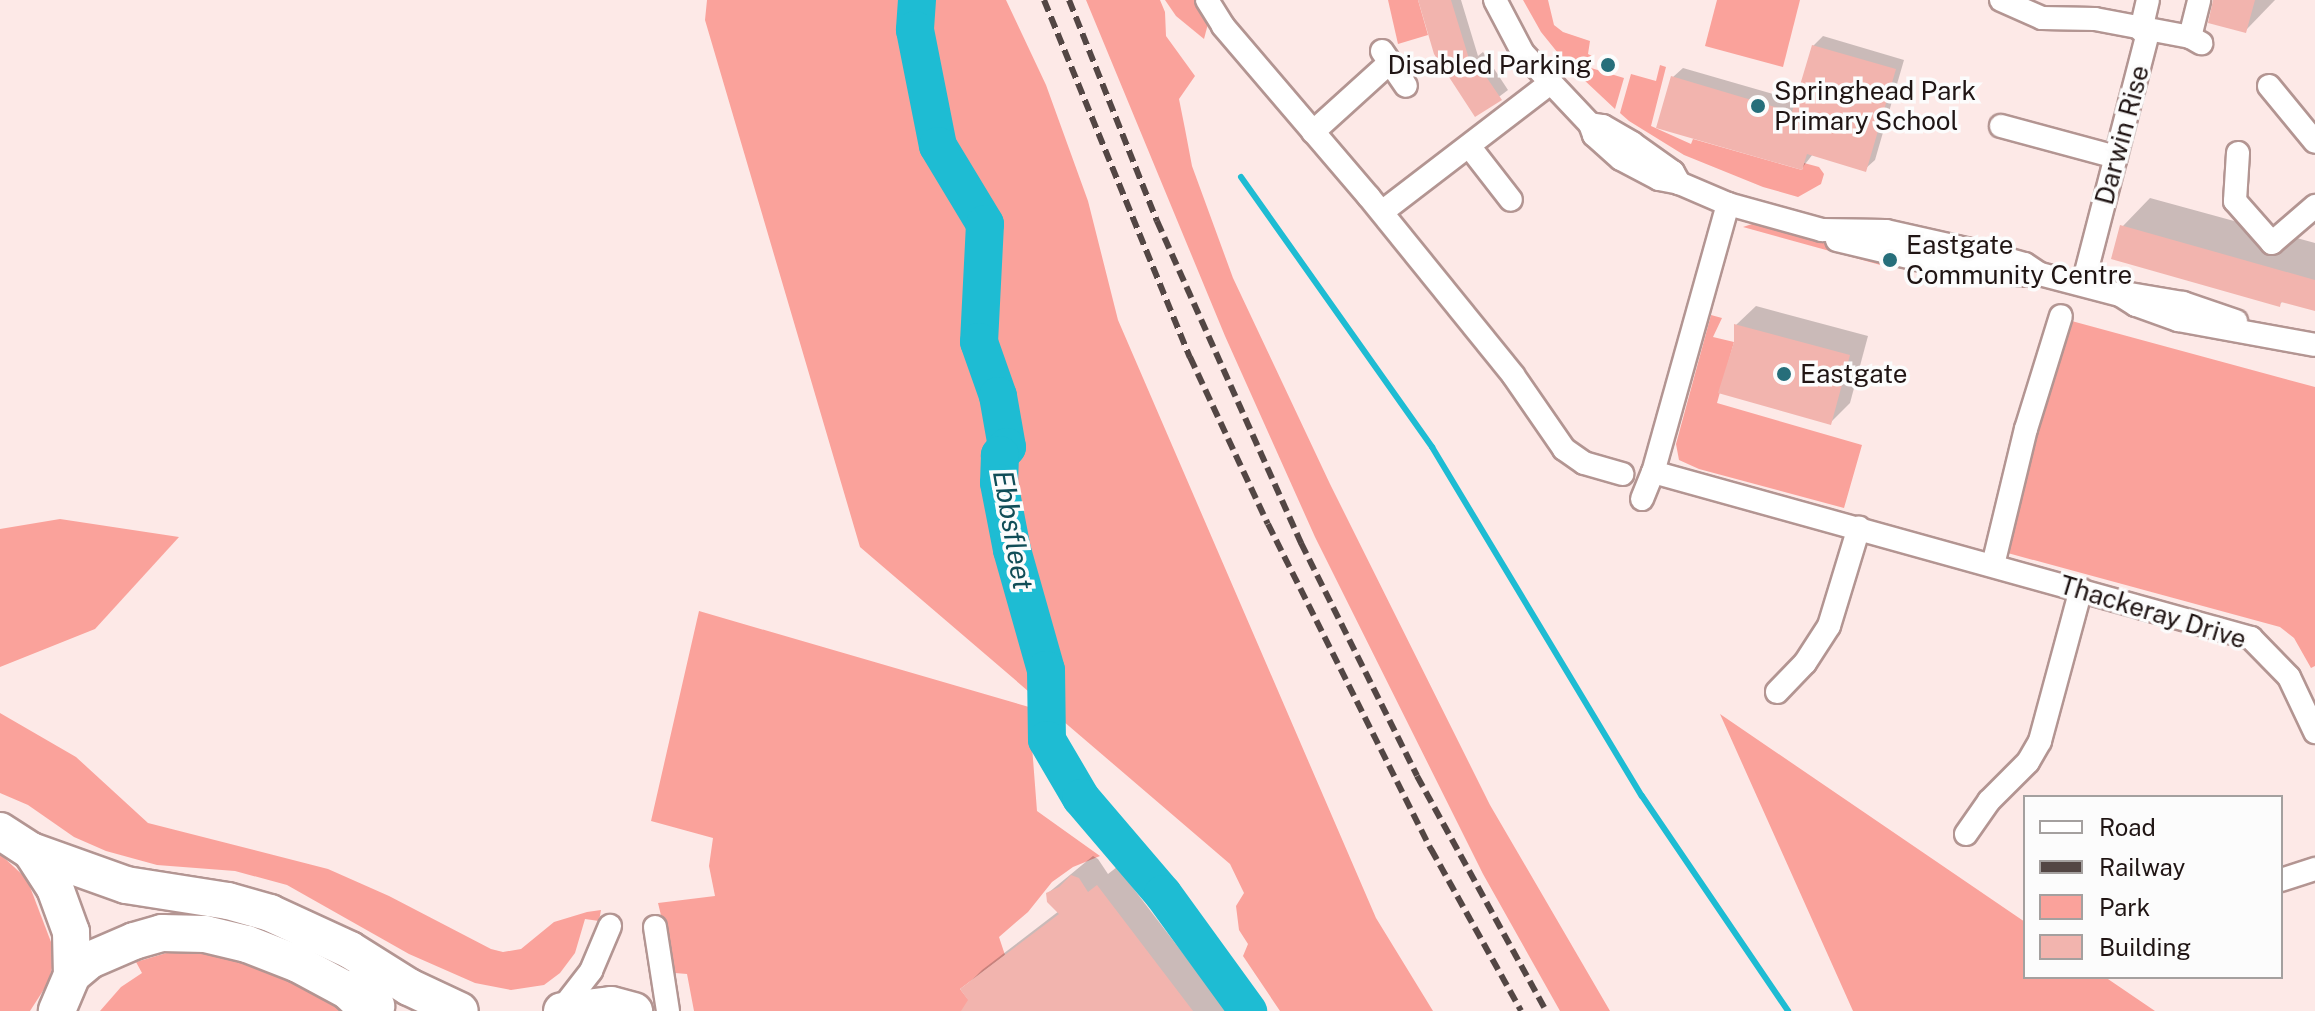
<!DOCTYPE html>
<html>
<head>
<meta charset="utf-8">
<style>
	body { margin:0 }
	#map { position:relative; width:2315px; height:1011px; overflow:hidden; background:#fde9e7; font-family:"Public Sans",sans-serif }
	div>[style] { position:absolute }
	.green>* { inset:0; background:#faa29b }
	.shadow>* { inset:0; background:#0003 }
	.stream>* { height:6px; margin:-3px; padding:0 3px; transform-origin:3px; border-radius:3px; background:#1ebcd3 }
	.river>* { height:38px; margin:-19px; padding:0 19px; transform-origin:19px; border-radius:19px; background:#1ebcd3 }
	.building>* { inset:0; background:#f2b4ae }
	.roads { filter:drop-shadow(2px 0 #b39592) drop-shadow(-2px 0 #b39592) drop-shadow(0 2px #b39592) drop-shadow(0 -2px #b39592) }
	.street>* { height:22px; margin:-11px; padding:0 11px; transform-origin:11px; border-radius:11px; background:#fff }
	.primary>* { height:36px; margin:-18px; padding:0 18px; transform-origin:18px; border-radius:18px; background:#fff }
	.highway>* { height:40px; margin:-20px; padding:0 20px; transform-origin:20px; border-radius:20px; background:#fff }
	.rail>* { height:6px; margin-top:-3px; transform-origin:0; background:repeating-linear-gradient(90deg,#534644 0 12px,transparent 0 18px) }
	.dots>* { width:22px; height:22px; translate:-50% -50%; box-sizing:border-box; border:4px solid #fcfcfc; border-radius:50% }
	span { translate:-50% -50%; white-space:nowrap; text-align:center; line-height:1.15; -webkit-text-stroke:7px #fcfcfc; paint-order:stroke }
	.poi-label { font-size:26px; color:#201514 }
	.right { translate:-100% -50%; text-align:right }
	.left { translate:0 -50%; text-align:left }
	.street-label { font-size:26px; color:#201514 }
	.water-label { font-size:28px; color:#104d57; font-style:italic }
	.legend { position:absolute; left:2023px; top:795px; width:260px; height:184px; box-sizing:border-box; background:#fcfcfc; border:2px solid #a4a09f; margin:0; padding:10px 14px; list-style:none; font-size:24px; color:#201514 }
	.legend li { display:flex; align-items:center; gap:16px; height:40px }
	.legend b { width:40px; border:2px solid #a4a09f }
</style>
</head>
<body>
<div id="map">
	<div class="green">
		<div style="clip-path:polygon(707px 0,1006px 0,1046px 85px,1088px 201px,1118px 320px,1376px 918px,1433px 1011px,1280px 1011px,1243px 956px,1248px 944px,1239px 930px,1236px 906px,1244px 893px,1230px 864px,860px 547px,705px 20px)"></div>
		<div style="clip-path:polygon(1086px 0,1160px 0,1165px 12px,1166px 36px,1195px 76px,1179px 99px,1185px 129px,1192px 166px,1233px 278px,1330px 484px,1490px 805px,1610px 1011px,1560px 1011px,1483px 874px,1315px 537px,1225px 336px)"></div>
		<div style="clip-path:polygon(1165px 0,1196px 0,1209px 20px,1204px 39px,1176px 16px)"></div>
		<div style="clip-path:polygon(1388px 0,1418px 0,1428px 35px,1398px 44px)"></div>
		<div style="clip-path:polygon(1523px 0,1548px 0,1554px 25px,1563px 32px,1590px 41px,1588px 54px,1594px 57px,1591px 68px,1624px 78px,1615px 109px,1566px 63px,1541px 32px)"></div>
		<div style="clip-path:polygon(1717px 0,1800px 0,1783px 67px,1705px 46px)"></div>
		<div style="clip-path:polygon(1660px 65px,1666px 67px,1651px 126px,1691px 144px,1693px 139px,1802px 170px,1804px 163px,1819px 167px,1824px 174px,1821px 184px,1798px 197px,1763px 187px,1684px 155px,1629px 121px,1620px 113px,1631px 74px,1656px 81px)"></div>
		<div style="clip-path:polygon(1755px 223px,1879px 256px,1887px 255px,1884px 266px,1743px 227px)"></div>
		<div style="clip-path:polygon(1711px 315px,1722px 318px,1713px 337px,1734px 342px,1717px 403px,1862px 445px,1844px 508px,1699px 469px,1679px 460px,1676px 444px)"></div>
		<div style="clip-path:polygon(2068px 320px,2315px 387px,2315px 666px,2311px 668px,2294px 638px,2280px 627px,2004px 552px)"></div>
		<div style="clip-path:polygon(60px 519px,179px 537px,95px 629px,0 667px,0 529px)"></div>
		<div style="clip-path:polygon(699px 611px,1029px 707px,1037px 811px,1100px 856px,1073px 867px,1052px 882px,1028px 912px,999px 937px,1005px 955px,960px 989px,974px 1007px,962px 1011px,694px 1011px,687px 974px,675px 973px,658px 903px,715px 896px,709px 866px,713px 838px,651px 821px)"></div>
		<div style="clip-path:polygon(0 713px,76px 757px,148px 823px,328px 869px,389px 896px,491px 949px,503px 952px,521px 949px,554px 922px,587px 912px,601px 910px,599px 921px,585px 919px,575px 953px,560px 973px,544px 985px,511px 990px,475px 983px,409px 954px,287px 885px,235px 871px,157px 865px,106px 851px,74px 837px,28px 805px,0 793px)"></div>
		<div style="clip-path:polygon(1720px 714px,2025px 922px,2025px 977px,2105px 977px,2155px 1011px,1853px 1011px)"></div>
		<div style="clip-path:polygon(0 854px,27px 879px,51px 942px,52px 968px,48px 983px,30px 1011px,0 1011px)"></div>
		<div style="clip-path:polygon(180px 949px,246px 958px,324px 996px,344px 1011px,100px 1011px,121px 987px,142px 973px,136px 962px)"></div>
	</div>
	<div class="shadow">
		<div style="clip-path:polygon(1420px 0,1461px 0,1478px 56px,1483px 52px,1508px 90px,1476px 114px)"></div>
		<div style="clip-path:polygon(2215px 0,2275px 0,2246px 30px)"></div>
		<div style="clip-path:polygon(1823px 36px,1904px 60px,1875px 160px,1865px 169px,1813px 154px,1802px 168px,1673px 77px,1683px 68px,1797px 101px,1813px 46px)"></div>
		<div style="clip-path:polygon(2150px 198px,2315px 243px,2315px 309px,2283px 301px,2279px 305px,2122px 227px)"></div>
		<div style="clip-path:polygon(1756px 306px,1868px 336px,1850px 403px,1830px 423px,1736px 342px,1736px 325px)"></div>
		<div style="clip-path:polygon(1093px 856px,1098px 859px,1108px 874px,1117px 867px,1227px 1011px,963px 1011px,971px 1000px,963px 989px,982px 970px,1059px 911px,1048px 893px)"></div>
	</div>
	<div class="stream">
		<div style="left:1241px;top:177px;width:331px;rotate:54.7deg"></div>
		<div style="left:1432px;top:447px;width:407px;rotate:59deg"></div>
		<div style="left:1642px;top:796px;width:260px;rotate:55.8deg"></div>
	</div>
	<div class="river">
		<div style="left:917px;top:0;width:30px;rotate:94deg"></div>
		<div style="left:915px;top:30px;width:118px;rotate:78.8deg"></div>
		<div style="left:938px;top:146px;width:91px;rotate:58.9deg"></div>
		<div style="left:985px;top:224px;width:118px;rotate:92.9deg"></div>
		<div style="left:979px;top:342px;width:57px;rotate:70.6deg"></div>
		<div style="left:998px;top:396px;width:52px;rotate:80deg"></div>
		<div style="left:1007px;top:447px;width:11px;rotate:131deg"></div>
		<div style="left:1000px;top:455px;width:28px;rotate:92deg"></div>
		<div style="left:999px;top:483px;width:68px;rotate:79deg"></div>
		<div style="left:1012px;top:550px;width:125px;rotate:74.2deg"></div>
		<div style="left:1046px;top:670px;width:70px;rotate:89.2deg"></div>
		<div style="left:1047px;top:740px;width:67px;rotate:59.6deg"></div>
		<div style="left:1081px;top:798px;width:126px;rotate:49.5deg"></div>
		<div style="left:1163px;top:894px;width:145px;rotate:54deg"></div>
	</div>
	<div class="building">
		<div style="clip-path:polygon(1418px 0,1451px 0,1470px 62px,1474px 59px,1502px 100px,1475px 117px,1434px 54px)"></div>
		<div style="clip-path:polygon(2213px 0,2255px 0,2246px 33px,2208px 23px)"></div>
		<div style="clip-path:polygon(1812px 45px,1896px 69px,1866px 172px,1807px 154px,1802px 170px,1656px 128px,1671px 76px,1792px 112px)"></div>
		<div style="clip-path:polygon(2120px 225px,2315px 280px,2315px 311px,2281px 302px,2280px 307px,2111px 259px)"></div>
		<div style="clip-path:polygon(1734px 324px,1850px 355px,1831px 425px,1718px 393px,1734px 342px)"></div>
		<div style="clip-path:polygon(1071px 875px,1079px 878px,1088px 892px,1097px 885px,1193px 1011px,961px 1011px,968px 1000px,960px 989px,1059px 914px,1047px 902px,1046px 893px,1059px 887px)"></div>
	</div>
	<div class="roads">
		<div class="street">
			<div style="left:1207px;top:0;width:31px;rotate:58deg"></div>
			<div style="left:1223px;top:26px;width:225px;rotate:49.5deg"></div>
			<div style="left:1369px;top:197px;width:229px;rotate:51deg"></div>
			<div style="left:1513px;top:375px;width:90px;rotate:55.4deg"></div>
			<div style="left:1564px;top:449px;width:24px;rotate:35deg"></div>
			<div style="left:1584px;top:463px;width:40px;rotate:16deg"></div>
			<div style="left:1495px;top:0;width:60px;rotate:62.2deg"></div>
			<div style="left:1523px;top:53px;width:98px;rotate:46.7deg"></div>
			<div style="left:1590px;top:124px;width:12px;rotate:70deg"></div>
			<div style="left:1594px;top:135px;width:36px;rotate:42deg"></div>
			<div style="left:1621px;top:159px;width:43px;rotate:27.8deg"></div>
			<div style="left:1659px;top:179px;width:20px;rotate:11deg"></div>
			<div style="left:1679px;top:183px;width:53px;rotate:23.2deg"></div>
			<div style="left:1728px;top:204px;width:98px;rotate:15.5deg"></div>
			<div style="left:1822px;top:230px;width:64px;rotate:0.9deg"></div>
			<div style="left:1886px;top:231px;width:106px;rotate:12.6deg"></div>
			<div style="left:1989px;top:254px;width:37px;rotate:16deg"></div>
			<div style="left:2025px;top:264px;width:18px;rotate:34deg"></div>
			<div style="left:2040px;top:274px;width:83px;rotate:14.7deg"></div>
			<div style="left:2120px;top:295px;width:19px;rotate:32deg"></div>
			<div style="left:2136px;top:305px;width:45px;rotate:19.7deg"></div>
			<div style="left:2178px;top:320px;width:139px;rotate:10.3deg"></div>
			<div style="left:2001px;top:0;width:45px;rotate:23.7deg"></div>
			<div style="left:2042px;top:18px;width:53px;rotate:1.1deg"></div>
			<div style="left:2095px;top:19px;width:97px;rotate:10.7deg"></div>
			<div style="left:2190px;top:37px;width:13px;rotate:29deg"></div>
			<div style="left:2141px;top:30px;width:31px;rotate:-77deg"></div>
			<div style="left:2190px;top:37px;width:38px;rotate:-76deg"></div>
			<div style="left:1382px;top:51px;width:42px;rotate:55.6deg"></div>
			<div style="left:2269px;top:86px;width:72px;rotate:50.6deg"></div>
			<div style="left:1590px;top:124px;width:13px;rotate:9deg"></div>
			<div style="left:1603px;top:126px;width:34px;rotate:30deg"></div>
			<div style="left:1632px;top:143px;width:50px;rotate:35.3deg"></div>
			<div style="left:1673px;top:172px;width:13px;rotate:61deg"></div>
			<div style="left:2001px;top:126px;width:119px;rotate:15.1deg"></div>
			<div style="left:1313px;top:132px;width:103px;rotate:-42.2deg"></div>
			<div style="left:1469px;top:146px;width:68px;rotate:52.1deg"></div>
			<div style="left:2238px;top:153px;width:48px;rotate:93.6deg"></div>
			<div style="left:2235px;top:201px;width:56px;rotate:48.6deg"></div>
			<div style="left:2272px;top:243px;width:57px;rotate:-40.7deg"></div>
			<div style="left:1728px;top:204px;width:278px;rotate:105.6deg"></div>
			<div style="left:1653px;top:472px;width:621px;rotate:15.51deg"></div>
			<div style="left:2251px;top:638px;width:54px;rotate:45.7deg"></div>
			<div style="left:2289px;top:677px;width:61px;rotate:64.7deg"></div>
			<div style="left:1382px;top:212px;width:210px;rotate:-37.5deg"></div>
			<div style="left:1837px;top:240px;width:134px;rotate:13.4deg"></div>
			<div style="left:1967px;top:271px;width:59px;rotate:3.9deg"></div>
			<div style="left:2083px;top:284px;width:260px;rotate:-75.5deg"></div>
			<div style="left:2130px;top:294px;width:54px;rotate:9.6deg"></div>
			<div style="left:2183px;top:303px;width:56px;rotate:18.8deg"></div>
			<div style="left:1642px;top:499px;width:29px;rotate:-68deg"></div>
			<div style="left:1993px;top:565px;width:140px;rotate:-76.4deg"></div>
			<div style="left:2026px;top:429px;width:118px;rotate:-72.8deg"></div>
			<div style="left:1777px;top:692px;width:40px;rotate:-46deg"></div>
			<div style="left:1805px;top:663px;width:44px;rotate:-57deg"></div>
			<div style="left:1829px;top:626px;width:103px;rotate:-73.1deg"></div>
			<div style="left:1966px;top:834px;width:40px;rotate:-55.1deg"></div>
			<div style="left:1989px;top:801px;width:55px;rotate:-45deg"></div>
			<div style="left:2028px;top:762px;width:24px;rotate:-60deg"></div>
			<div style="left:2040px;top:741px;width:157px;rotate:-74.9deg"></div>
			<div style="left:2281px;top:880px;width:36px;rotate:-18deg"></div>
			<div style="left:655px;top:927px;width:85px;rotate:81.2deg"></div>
			<div style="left:560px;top:1011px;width:51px;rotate:-52.2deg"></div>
			<div style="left:591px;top:971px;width:49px;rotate:-67.1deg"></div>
		</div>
		<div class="primary">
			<div style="left:0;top:831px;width:37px;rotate:33deg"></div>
			<div style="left:31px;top:851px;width:101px;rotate:19.7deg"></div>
			<div style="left:126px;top:885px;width:103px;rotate:8.9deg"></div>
			<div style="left:228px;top:901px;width:44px;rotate:15.9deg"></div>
			<div style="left:270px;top:913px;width:88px;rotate:24.8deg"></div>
			<div style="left:350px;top:950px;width:70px;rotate:32.1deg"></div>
			<div style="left:409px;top:987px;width:56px;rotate:25.2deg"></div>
			<div style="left:31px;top:851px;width:44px;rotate:57deg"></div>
			<div style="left:55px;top:888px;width:47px;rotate:70deg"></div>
			<div style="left:71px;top:932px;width:43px;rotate:88.7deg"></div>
			<div style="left:72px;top:975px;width:39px;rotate:113deg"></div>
			<div style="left:72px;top:975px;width:23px;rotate:-40deg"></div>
			<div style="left:90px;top:960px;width:48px;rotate:-23.4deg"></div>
			<div style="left:134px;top:941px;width:29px;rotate:-16deg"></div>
			<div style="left:162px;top:933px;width:43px;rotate:1.3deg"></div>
			<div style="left:205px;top:934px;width:43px;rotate:13.4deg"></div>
			<div style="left:247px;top:944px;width:55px;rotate:21.4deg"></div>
			<div style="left:298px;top:964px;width:89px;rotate:28.3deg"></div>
			<div style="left:562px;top:1011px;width:49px;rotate:-7deg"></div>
			<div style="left:611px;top:1005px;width:24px;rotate:15deg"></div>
		</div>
		<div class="highway">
			<div style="left:351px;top:991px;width:29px;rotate:44deg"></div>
		</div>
	</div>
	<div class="rail">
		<div style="left:1044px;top:0;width:386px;rotate:67.8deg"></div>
		<div style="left:1190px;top:357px;width:184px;rotate:65deg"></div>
		<div style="left:1268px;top:524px;width:364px;rotate:63.4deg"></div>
		<div style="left:1431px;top:849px;width:185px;rotate:60.9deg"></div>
		<div style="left:1069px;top:0;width:238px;rotate:68.3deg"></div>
		<div style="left:1157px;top:221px;width:353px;rotate:65.9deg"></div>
		<div style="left:1301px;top:543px;width:260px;rotate:63.5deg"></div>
		<div style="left:1417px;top:776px;width:268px;rotate:61.2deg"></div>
	</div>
	<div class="dots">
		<div style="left:1608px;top:65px;background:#266e7a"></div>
		<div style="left:1758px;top:106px;background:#266e7a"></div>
		<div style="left:1890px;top:260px;background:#266e7a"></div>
		<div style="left:1784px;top:374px;background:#266e7a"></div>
	</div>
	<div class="poi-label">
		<span class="right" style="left:1592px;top:65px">Disabled Parking</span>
		<span class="left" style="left:1774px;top:106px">Springhead Park<br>Primary School</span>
		<span class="left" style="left:1906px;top:260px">Eastgate<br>Community Centre</span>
		<span class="left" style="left:1800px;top:374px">Eastgate</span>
	</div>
	<div class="street-label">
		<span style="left:2122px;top:135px;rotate:-75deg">Darwin Rise</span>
		<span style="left:2153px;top:612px;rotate:17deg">Thackeray Drive</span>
	</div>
	<div class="water-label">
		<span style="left:1013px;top:530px;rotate:80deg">Ebbsfleet</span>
	</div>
	<ul class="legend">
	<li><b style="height:10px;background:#fff"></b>Road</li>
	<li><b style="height:10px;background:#534644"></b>Railway</li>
	<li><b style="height:22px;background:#faa29b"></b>Park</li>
	<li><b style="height:22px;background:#f2b4ae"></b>Building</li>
	</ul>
</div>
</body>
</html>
